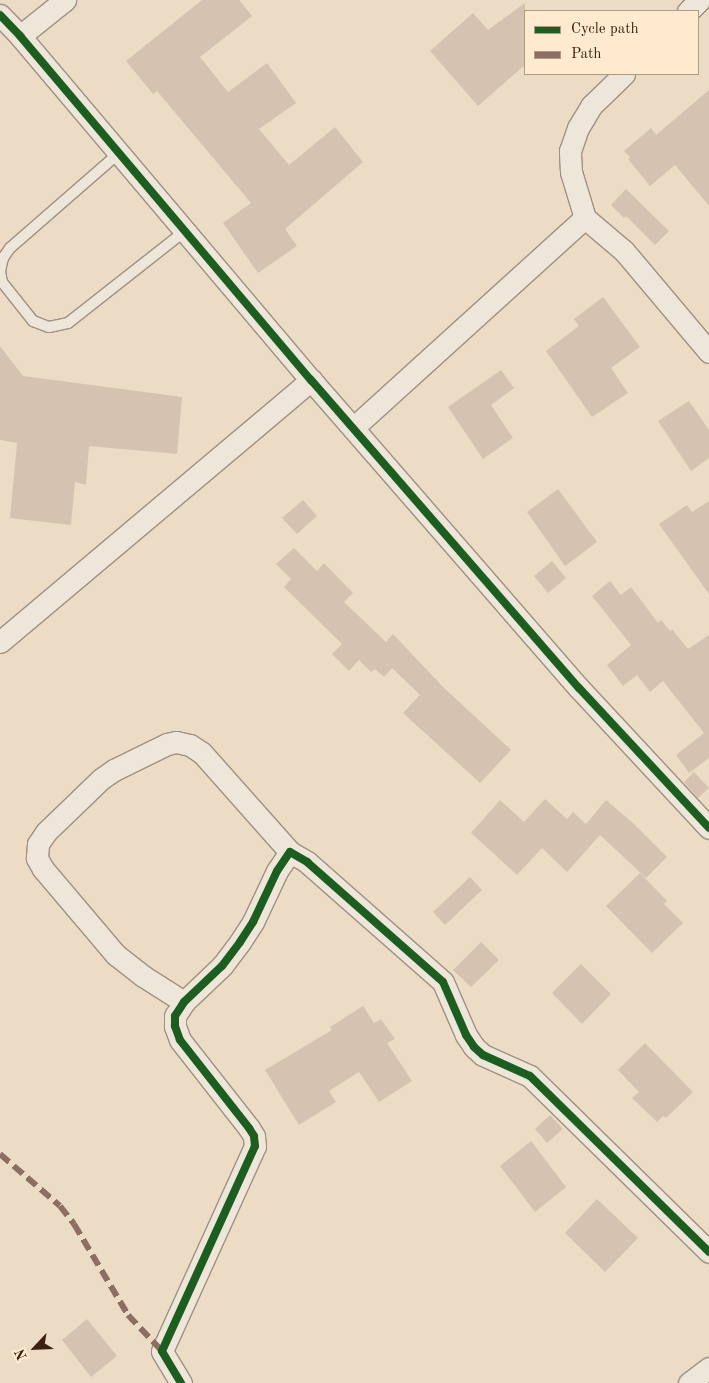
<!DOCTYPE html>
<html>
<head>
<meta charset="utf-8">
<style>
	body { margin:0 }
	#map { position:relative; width:709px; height:1383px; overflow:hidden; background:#eddcc5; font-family:"Old Standard TT",serif }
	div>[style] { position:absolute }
	.building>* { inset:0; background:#d5c2b0 }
	.roads { filter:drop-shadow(1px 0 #9e9182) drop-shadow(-1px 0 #9e9182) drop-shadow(0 1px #9e9182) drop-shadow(0 -1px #9e9182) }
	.service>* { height:10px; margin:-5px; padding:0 5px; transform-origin:5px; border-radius:5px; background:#efe6da }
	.minor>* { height:21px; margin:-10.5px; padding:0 10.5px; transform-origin:10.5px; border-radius:10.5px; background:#efe6da }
	.quiet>* { height:6px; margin-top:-3px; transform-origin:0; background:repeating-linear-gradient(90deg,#8d6e63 0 12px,transparent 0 18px) }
	.cycleway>* { height:8px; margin:-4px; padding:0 4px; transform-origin:4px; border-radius:4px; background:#1b5e20 }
	span { translate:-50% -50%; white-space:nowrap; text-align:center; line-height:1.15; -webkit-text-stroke:4px #feebcf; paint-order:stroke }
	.legend { position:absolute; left:524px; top:10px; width:175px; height:65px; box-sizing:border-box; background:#feebcf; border:1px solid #b19a84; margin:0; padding:6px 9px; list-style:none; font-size:15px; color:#3d2014 }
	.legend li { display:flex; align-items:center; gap:10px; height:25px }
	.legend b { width:25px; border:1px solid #b19a84 }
	.north { position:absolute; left:10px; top:1323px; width:50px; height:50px; -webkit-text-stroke:4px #feebcf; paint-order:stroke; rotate:245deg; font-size:14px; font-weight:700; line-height:20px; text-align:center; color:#3d2014 }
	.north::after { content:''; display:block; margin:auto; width:18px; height:22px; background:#3d2014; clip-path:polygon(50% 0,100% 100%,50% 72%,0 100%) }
</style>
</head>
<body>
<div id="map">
	<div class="building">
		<div style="clip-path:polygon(202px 0,239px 0,252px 16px,200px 57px,228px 92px,267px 63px,296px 103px,259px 129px,289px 165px,335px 127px,363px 162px,285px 229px,297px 246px,258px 273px,223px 223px,251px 203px,157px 91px,153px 94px,126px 61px)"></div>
		<div style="clip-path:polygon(525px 3px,525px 65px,478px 106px,430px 51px,473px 13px,488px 30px)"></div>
		<div style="clip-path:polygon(709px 90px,709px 206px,675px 165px,650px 186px,628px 159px,630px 157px,624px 151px,651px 128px,656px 135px)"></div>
		<div style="clip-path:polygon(626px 189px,669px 231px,655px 245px,626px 216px,624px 218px,611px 205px)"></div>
		<div style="clip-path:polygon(603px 297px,640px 347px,611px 368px,628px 393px,592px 417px,546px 351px,579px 326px,574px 319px)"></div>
		<div style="clip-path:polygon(0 346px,23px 376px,182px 397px,177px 454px,89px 446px,86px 485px,75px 482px,71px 525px,10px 518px,17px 443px,0 440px)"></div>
		<div style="clip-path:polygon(501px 370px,514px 388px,491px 405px,513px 438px,483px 459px,448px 407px)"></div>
		<div style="clip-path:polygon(689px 401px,709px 430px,709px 458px,691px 471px,658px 421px)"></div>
		<div style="clip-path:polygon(558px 489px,597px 542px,565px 566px,527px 512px)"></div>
		<div style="clip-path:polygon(303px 500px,317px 516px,297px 534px,282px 518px)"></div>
		<div style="clip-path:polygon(709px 501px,709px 594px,659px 524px,687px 505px,692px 512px)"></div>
		<div style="clip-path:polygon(294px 548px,317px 571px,324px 563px,353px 593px,344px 602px,386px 642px,393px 634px,443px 687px,511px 750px,480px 783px,403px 713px,420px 695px,392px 668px,384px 677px,375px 669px,371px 672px,359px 660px,349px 671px,332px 654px,342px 644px,284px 587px,291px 579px,276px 564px)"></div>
		<div style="clip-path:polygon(552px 561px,566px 578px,548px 593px,534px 576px)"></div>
		<div style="clip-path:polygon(610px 581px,621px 595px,631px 587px,658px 623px,661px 620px,670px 631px,672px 629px,688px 649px,709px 635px,709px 758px,689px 773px,676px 755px,704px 733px,663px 681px,650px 692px,637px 675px,623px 686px,607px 665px,631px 645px,592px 596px)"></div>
		<div style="clip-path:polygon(694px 772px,709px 788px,698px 798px,684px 782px)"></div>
		<div style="clip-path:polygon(545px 799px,567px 819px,573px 812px,586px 824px,606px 800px,633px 823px,667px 857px,646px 878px,600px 835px,567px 872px,542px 848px,517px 875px,471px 833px,500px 800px,524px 822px)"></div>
		<div style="clip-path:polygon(640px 873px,667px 901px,664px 904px,683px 923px,652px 953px,606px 906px)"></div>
		<div style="clip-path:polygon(470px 877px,482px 890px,445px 925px,433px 912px)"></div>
		<div style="clip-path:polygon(481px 942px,499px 960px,471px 987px,453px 970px)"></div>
		<div style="clip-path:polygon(581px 964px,611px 994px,582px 1024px,552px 993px)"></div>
		<div style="clip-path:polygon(363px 1006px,374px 1023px,381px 1019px,395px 1039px,387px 1043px,412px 1081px,379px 1102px,359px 1072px,329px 1091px,336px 1102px,299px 1125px,265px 1070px,332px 1030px,330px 1027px)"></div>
		<div style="clip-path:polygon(645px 1043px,693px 1092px,666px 1118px,663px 1116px,657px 1122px,632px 1098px,639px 1092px,618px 1070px)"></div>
		<div style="clip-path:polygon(550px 1115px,563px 1129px,547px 1143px,535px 1129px)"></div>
		<div style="clip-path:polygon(531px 1141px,566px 1187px,535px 1212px,500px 1166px)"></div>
		<div style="clip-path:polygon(597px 1199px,638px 1238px,605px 1272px,565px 1233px)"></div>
		<div style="clip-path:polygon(87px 1319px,117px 1356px,91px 1377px,62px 1340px)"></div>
	</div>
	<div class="roads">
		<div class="service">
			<div style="left:119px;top:153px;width:145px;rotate:138.9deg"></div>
			<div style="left:10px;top:248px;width:12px;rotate:125deg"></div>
			<div style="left:3px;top:258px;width:13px;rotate:103deg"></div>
			<div style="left:0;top:271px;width:11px;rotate:80deg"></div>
			<div style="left:2px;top:282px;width:50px;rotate:51.5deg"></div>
			<div style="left:33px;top:321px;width:17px;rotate:21deg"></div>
			<div style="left:49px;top:327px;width:19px;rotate:-12deg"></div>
			<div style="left:68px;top:323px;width:149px;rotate:-38.2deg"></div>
		</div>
		<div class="minor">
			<div style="left:688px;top:11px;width:16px;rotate:-43deg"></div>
			<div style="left:0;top:15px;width:29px;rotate:46deg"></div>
			<div style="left:20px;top:36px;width:451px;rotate:49.8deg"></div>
			<div style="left:311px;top:380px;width:408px;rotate:49deg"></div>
			<div style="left:579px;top:688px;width:191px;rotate:47.1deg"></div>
			<div style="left:20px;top:36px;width:58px;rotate:-38.7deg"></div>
			<div style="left:585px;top:218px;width:48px;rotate:-106.9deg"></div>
			<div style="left:571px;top:172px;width:21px;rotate:-93deg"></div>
			<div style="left:570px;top:151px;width:24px;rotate:-71deg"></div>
			<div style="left:578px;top:128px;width:26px;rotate:-59deg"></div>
			<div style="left:591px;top:106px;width:46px;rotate:-44.1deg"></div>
			<div style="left:353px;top:428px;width:313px;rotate:-42.2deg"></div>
			<div style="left:585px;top:218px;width:51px;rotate:40.2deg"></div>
			<div style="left:624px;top:251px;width:132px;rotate:49.9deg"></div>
			<div style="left:0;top:642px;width:407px;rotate:-40.1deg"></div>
			<div style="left:184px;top:1002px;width:49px;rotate:-147.6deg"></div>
			<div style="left:143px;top:976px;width:34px;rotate:-142deg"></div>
			<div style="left:116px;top:955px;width:113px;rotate:-130.3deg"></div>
			<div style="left:43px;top:869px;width:13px;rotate:-119deg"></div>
			<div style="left:37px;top:858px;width:14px;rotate:-86deg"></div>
			<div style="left:38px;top:844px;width:14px;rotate:-56deg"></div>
			<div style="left:46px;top:832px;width:76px;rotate:-43.9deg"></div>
			<div style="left:101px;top:779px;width:16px;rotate:-35deg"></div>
			<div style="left:114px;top:770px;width:59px;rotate:-26.1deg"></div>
			<div style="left:167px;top:744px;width:9px;rotate:-13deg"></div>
			<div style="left:176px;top:742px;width:14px;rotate:12deg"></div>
			<div style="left:190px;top:745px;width:14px;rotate:34deg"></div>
			<div style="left:202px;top:753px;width:132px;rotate:48.4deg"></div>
			<div style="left:181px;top:1383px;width:37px;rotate:-121deg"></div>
			<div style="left:162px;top:1351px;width:225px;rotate:-65.6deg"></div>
			<div style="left:255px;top:1146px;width:10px;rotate:-96deg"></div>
			<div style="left:254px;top:1136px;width:9px;rotate:-122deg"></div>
			<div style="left:249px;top:1128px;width:112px;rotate:-128.1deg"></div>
			<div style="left:180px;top:1040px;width:15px;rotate:-110deg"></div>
			<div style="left:175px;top:1026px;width:10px;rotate:-90deg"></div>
			<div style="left:175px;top:1016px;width:17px;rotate:-57deg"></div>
			<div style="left:184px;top:1002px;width:52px;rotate:-43.5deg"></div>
			<div style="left:222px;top:966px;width:30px;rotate:-53deg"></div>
			<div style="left:240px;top:942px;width:24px;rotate:-57deg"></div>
			<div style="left:253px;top:922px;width:56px;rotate:-64.8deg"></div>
			<div style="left:277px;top:871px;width:23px;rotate:-56deg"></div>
			<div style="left:290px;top:852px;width:20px;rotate:30deg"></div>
			<div style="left:307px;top:862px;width:181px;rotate:41.4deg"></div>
			<div style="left:443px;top:982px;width:58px;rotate:66.5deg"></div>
			<div style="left:466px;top:1035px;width:14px;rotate:56deg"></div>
			<div style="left:474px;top:1047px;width:12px;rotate:42deg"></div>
			<div style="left:483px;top:1055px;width:51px;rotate:24.1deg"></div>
			<div style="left:530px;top:1076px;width:251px;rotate:44.5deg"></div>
			<div style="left:689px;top:1383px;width:25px;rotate:-37deg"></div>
		</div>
	</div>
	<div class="quiet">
		<div style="left:0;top:1154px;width:79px;rotate:40.9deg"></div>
		<div style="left:60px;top:1206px;width:23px;rotate:52deg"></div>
		<div style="left:74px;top:1224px;width:106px;rotate:59.3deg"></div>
		<div style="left:128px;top:1315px;width:50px;rotate:46.6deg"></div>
	</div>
	<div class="cycleway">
		<div style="left:0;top:15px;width:29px;rotate:46deg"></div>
		<div style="left:20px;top:36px;width:451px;rotate:49.8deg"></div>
		<div style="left:311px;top:380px;width:408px;rotate:49deg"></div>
		<div style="left:579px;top:688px;width:191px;rotate:47.1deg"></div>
		<div style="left:181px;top:1383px;width:37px;rotate:-121deg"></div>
		<div style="left:162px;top:1351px;width:225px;rotate:-65.6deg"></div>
		<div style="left:255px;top:1146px;width:10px;rotate:-96deg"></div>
		<div style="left:254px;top:1136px;width:9px;rotate:-122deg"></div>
		<div style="left:249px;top:1128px;width:112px;rotate:-128.1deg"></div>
		<div style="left:180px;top:1040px;width:15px;rotate:-110deg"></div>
		<div style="left:175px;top:1026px;width:10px;rotate:-90deg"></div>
		<div style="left:175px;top:1016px;width:17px;rotate:-57deg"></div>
		<div style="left:184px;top:1002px;width:52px;rotate:-43.5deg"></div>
		<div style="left:222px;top:966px;width:30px;rotate:-53deg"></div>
		<div style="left:240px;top:942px;width:24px;rotate:-57deg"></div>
		<div style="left:253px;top:922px;width:56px;rotate:-64.8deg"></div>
		<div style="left:277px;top:871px;width:23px;rotate:-56deg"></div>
		<div style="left:290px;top:852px;width:20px;rotate:30deg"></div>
		<div style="left:307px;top:862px;width:181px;rotate:41.4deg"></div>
		<div style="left:443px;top:982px;width:58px;rotate:66.5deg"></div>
		<div style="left:466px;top:1035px;width:14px;rotate:56deg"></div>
		<div style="left:474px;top:1047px;width:12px;rotate:42deg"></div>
		<div style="left:483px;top:1055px;width:51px;rotate:24.1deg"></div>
		<div style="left:530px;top:1076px;width:251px;rotate:44.5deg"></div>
	</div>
	<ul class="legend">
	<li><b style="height:6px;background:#1b5e20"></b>Cycle path</li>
	<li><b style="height:6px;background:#8d6e63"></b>Path</li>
	</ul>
	<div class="north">N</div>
</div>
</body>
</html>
